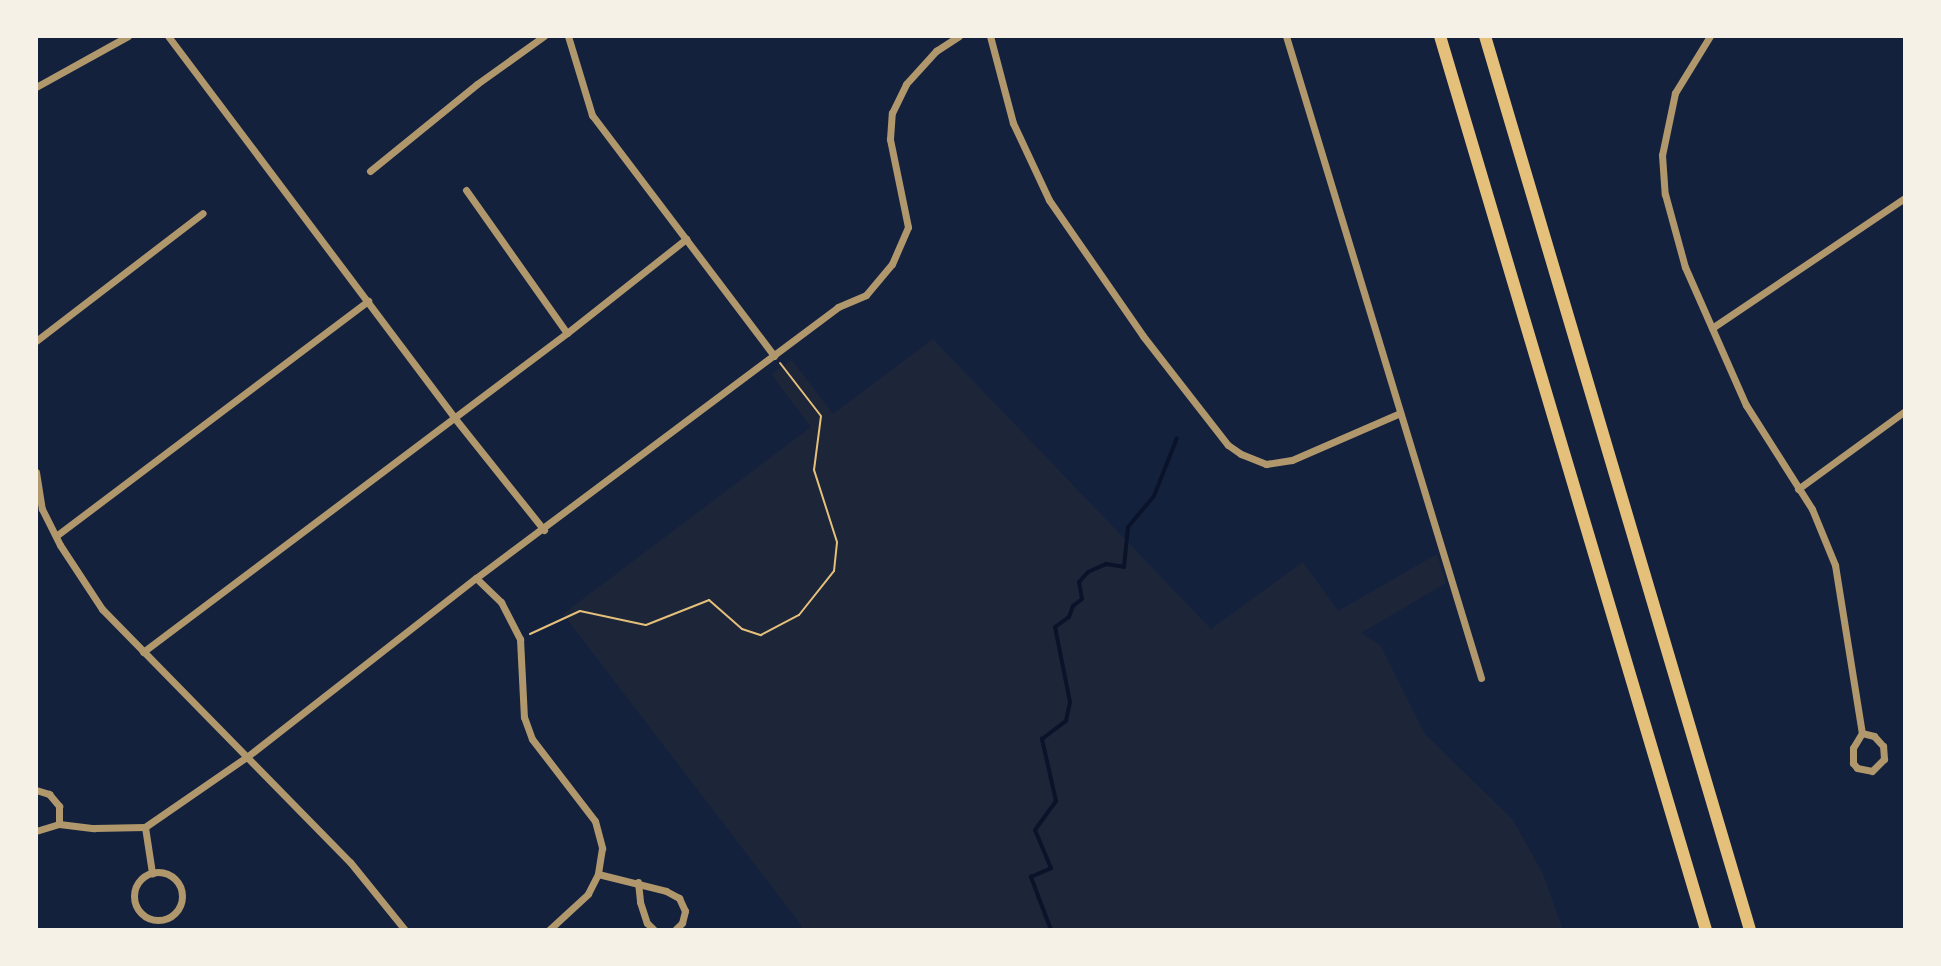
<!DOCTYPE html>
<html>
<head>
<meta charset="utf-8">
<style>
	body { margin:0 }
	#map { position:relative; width:1941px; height:966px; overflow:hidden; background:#14213d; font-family:Georgia,serif }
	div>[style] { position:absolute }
	.green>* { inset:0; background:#1d2539 }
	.stream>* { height:4px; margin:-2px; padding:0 2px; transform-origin:2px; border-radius:2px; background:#0b132b }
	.path>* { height:2px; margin:-1px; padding:0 1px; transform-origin:1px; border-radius:1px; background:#e5c07b }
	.minor>* { height:7px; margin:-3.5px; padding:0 3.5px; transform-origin:3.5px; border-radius:3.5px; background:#b1986c }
	.minor>.ring { margin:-3.5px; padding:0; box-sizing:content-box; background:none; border:7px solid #b1986c; border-radius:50% }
	.motorway>* { height:12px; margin:-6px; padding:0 6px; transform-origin:6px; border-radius:6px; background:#e5c07b }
	span { translate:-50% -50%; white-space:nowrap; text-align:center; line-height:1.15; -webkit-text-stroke:8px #f6f1e7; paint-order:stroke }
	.frame { position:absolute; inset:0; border:38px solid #f6f1e7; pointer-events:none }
</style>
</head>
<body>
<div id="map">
	<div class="green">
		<div style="clip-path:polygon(933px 339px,1211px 629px,1303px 562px,1338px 611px,1437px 554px,1446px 583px,1361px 633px,1380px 645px,1424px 733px,1513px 820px,1543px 874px,1563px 930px,797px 930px,802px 926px,563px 614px,811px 427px,771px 374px,792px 360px,833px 414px)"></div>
	</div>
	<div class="stream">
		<div style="left:1051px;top:930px;width:57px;rotate:-110.7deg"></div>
		<div style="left:1031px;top:877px;width:22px;rotate:-24deg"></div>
		<div style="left:1051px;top:868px;width:41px;rotate:-112.8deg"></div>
		<div style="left:1035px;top:830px;width:36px;rotate:-54deg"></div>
		<div style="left:1056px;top:801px;width:64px;rotate:-102.7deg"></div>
		<div style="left:1042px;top:739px;width:30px;rotate:-37deg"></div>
		<div style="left:1066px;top:721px;width:19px;rotate:-78deg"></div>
		<div style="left:1070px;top:702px;width:76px;rotate:-101.3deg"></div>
		<div style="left:1055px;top:627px;width:17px;rotate:-36deg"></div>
		<div style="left:1069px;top:617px;width:12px;rotate:-70deg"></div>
		<div style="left:1073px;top:606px;width:11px;rotate:-38deg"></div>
		<div style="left:1082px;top:599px;width:17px;rotate:-100deg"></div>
		<div style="left:1079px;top:582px;width:13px;rotate:-48deg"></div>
		<div style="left:1088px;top:572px;width:20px;rotate:-24deg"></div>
		<div style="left:1106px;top:564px;width:18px;rotate:9deg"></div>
		<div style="left:1124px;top:567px;width:40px;rotate:-84.3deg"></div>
		<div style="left:1128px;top:527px;width:40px;rotate:-50deg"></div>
		<div style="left:1154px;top:496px;width:62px;rotate:-68.4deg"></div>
	</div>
	<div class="path">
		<div style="left:530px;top:634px;width:55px;rotate:-24.7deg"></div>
		<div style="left:580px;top:611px;width:67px;rotate:12deg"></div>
		<div style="left:646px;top:625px;width:68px;rotate:-21.6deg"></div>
		<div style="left:709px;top:600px;width:44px;rotate:41.3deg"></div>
		<div style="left:742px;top:629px;width:20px;rotate:18deg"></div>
		<div style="left:761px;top:635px;width:43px;rotate:-27.8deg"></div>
		<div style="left:799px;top:615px;width:56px;rotate:-51.5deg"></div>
		<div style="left:834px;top:571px;width:29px;rotate:-84deg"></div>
		<div style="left:837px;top:542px;width:76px;rotate:-107.7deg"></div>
		<div style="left:814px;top:470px;width:54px;rotate:-82.6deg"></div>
		<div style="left:821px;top:416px;width:67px;rotate:-127.7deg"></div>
	</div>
	<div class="minor">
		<div style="left:168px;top:36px;width:475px;rotate:53.1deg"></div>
		<div style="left:453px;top:416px;width:146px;rotate:51.4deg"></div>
		<div style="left:568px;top:36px;width:83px;rotate:73.1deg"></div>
		<div style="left:592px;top:115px;width:302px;rotate:52.9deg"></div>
		<div style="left:990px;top:36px;width:90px;rotate:75.2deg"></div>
		<div style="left:1013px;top:123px;width:85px;rotate:64.9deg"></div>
		<div style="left:1049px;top:200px;width:165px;rotate:55.3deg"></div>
		<div style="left:1143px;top:336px;width:138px;rotate:52.1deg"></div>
		<div style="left:1228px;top:445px;width:16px;rotate:35deg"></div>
		<div style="left:1241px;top:454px;width:27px;rotate:22deg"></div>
		<div style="left:1266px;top:464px;width:26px;rotate:-9deg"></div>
		<div style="left:1292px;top:460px;width:118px;rotate:-23.5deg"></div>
		<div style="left:1286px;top:36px;width:671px;rotate:73.1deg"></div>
		<div style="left:1710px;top:36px;width:67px;rotate:121.6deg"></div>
		<div style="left:1675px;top:93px;width:63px;rotate:101.8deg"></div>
		<div style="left:1662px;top:155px;width:39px;rotate:86deg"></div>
		<div style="left:1665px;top:194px;width:76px;rotate:74.7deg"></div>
		<div style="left:1685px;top:267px;width:151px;rotate:66.2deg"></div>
		<div style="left:1746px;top:405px;width:123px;rotate:57.6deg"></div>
		<div style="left:1812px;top:509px;width:61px;rotate:67.7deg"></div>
		<div style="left:1835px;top:565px;width:170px;rotate:80.9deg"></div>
		<div style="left:1862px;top:733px;width:17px;rotate:121deg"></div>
		<div style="left:1853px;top:748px;width:15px;rotate:90deg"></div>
		<div style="left:1853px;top:763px;width:6px;rotate:51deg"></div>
		<div style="left:1857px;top:768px;width:15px;rotate:11deg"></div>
		<div style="left:1872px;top:771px;width:17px;rotate:-45deg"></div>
		<div style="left:1884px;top:759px;width:13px;rotate:-94deg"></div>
		<div style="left:1883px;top:746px;width:13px;rotate:-132deg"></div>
		<div style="left:1874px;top:736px;width:12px;rotate:-166deg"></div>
		<div style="left:36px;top:87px;width:105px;rotate:-29deg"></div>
		<div style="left:370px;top:171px;width:138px;rotate:-39.1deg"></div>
		<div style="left:477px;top:84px;width:82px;rotate:-35.6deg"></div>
		<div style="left:466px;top:190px;width:175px;rotate:54.8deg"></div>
		<div style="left:1712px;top:328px;width:233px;rotate:-34deg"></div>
		<div style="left:36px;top:341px;width:210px;rotate:-37.5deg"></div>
		<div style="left:36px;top:472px;width:37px;rotate:81deg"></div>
		<div style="left:42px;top:509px;width:40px;rotate:63.4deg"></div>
		<div style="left:60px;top:545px;width:77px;rotate:56.7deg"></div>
		<div style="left:102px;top:609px;width:354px;rotate:45.6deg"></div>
		<div style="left:350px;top:862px;width:87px;rotate:51deg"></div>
		<div style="left:1798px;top:489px;width:132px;rotate:-36.1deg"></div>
		<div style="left:56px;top:536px;width:391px;rotate:-37deg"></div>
		<div style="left:476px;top:578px;width:35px;rotate:44deg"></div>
		<div style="left:501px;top:602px;width:42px;rotate:62.8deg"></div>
		<div style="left:520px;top:639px;width:78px;rotate:87.1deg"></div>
		<div style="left:524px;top:717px;width:23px;rotate:70deg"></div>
		<div style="left:532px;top:739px;width:103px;rotate:52.5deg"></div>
		<div style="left:595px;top:821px;width:28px;rotate:75deg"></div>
		<div style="left:602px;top:848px;width:26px;rotate:99deg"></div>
		<div style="left:598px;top:874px;width:22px;rotate:117deg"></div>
		<div style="left:588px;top:894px;width:53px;rotate:137.3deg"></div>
		<div style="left:143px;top:652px;width:531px;rotate:-36.96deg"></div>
		<div style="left:567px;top:333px;width:152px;rotate:-38.3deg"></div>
		<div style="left:36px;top:790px;width:14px;rotate:17deg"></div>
		<div style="left:49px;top:794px;width:16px;rotate:50deg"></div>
		<div style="left:59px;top:806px;width:18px;rotate:90deg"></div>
		<div style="left:145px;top:827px;width:47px;rotate:81.3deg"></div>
		<div style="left:36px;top:831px;width:24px;rotate:-17deg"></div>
		<div style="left:59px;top:824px;width:35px;rotate:7deg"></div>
		<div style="left:94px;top:828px;width:51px;rotate:-1.1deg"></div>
		<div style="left:145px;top:827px;width:125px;rotate:-34.6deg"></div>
		<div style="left:248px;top:756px;width:289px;rotate:-38deg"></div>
		<div style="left:476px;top:578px;width:452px;rotate:-36.8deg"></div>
		<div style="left:838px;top:307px;width:30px;rotate:-23deg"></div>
		<div style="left:866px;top:295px;width:40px;rotate:-50deg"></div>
		<div style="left:892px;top:264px;width:40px;rotate:-66.6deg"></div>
		<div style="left:908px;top:227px;width:90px;rotate:-101.6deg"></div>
		<div style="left:890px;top:139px;width:26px;rotate:-86deg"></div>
		<div style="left:892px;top:113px;width:32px;rotate:-64deg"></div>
		<div style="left:906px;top:84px;width:45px;rotate:-47.7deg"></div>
		<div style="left:936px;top:51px;width:27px;rotate:-33deg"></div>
		<div class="ring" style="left:134px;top:872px;width:41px;height:41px"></div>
		<div style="left:598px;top:874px;width:70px;rotate:14deg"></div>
		<div style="left:666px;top:891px;width:15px;rotate:28deg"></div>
		<div style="left:679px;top:898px;width:14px;rotate:65deg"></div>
		<div style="left:685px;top:911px;width:12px;rotate:104deg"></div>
		<div style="left:682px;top:923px;width:10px;rotate:135deg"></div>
		<div style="left:638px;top:882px;width:20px;rotate:84deg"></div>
		<div style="left:640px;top:902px;width:22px;rotate:72deg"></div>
		<div style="left:647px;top:923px;width:10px;rotate:45deg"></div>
	</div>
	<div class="motorway">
		<div style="left:1440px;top:36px;width:933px;rotate:73.43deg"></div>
		<div style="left:1485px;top:36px;width:932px;rotate:73.49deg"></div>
	</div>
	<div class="frame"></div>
</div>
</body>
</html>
